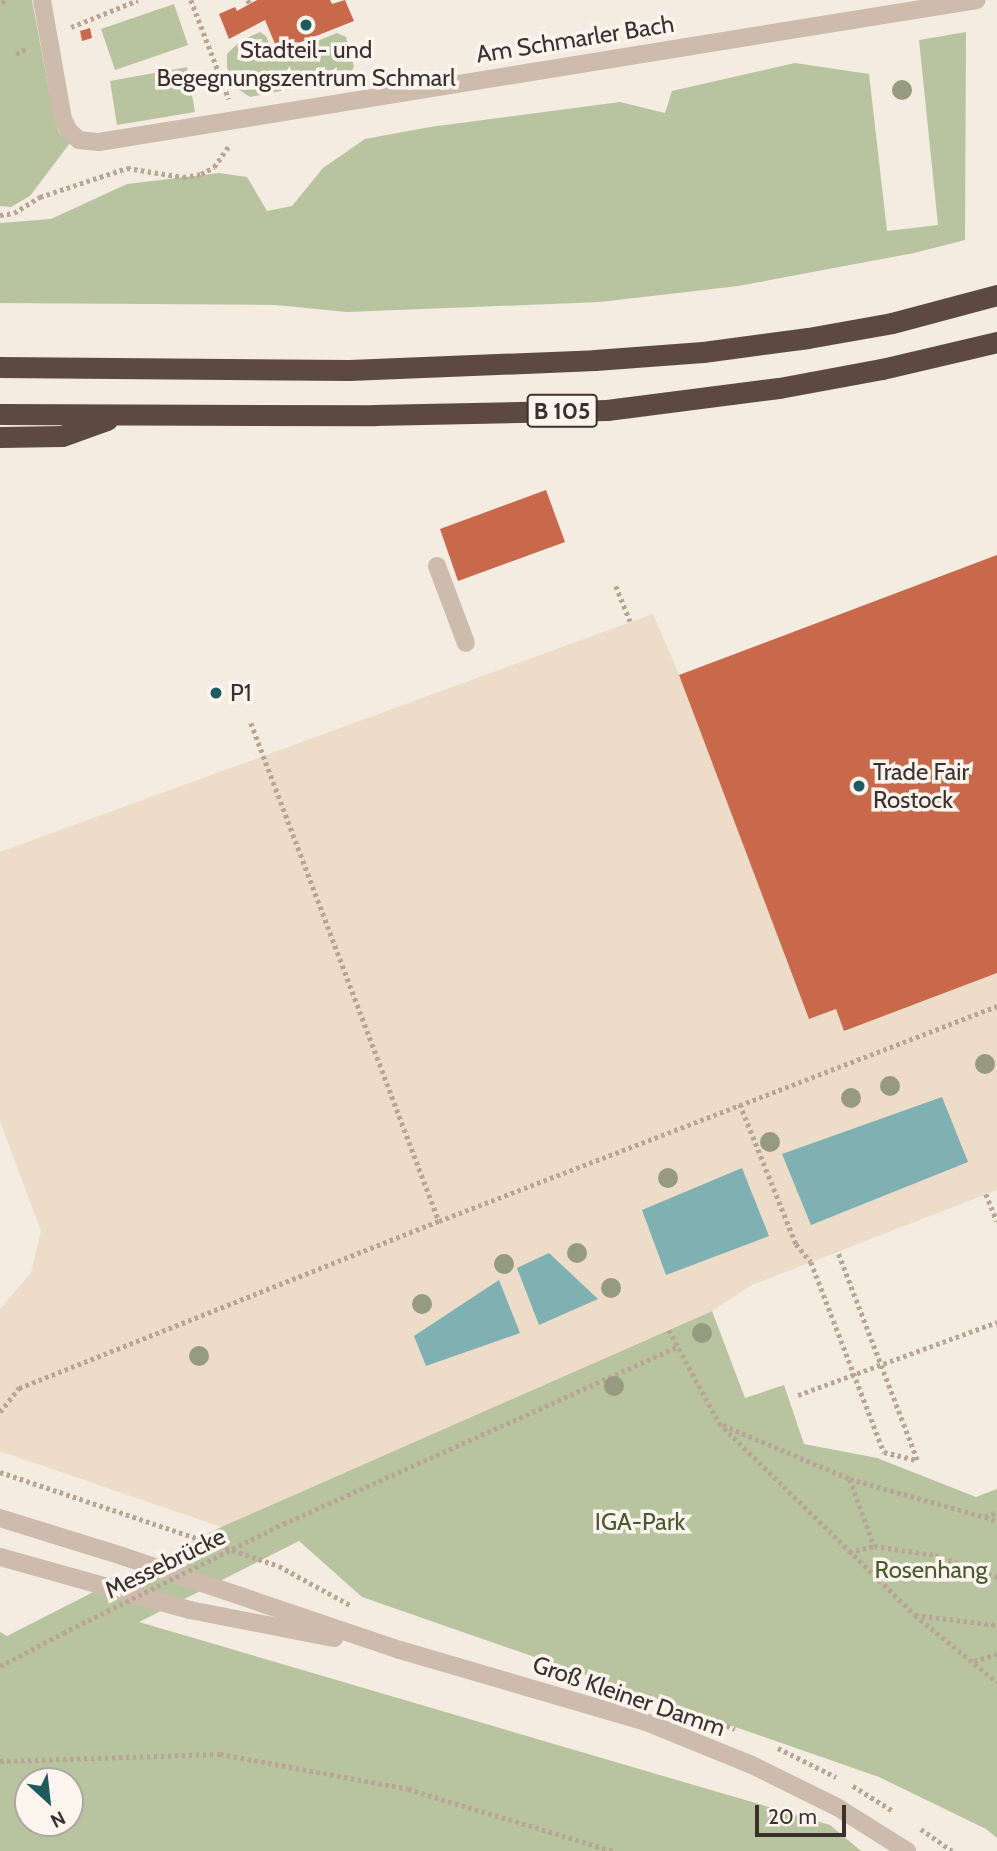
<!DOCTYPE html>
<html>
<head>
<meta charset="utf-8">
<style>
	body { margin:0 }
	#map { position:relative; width:997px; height:1851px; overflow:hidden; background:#f4ebe1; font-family:Cabin,sans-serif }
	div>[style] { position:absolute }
	.green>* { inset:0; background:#b8c4a0 }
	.plaza>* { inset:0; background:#ecdcc8 }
	.water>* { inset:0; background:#7fb0b2 }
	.building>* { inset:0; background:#c8694b }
	.path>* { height:4.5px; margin-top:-2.25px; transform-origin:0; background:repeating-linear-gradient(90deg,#b9a596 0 3.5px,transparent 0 7px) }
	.minor>* { height:18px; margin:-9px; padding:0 9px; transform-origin:9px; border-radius:9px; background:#cdbbac }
	.highway>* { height:21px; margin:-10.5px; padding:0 10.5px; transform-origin:10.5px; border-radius:10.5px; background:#5c4a42 }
	.path-bridge>* { height:4.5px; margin-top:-2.25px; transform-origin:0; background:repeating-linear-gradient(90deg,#b9a596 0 3.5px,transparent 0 7px) }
	.trees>* { width:20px; height:20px; margin:-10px; border-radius:50%; background:#969b7f }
	.dots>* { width:19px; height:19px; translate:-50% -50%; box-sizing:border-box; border:4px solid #fbf5ee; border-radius:50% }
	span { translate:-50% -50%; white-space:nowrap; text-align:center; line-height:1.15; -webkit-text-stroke:7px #fbf5ee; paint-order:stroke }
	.shield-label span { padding:2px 5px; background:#fbf5ee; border:2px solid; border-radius:5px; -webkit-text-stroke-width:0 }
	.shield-label { font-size:23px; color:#3b302b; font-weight:700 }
	.street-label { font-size:24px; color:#3b302b }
	.poi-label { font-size:24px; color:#3b302b }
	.left { translate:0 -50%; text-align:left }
	.park-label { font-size:24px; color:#4a5a2e }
	.north { position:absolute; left:14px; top:1767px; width:70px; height:70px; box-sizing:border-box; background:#fbf5ee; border:2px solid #aea6a0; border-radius:50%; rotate:153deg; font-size:19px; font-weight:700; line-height:28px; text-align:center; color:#3b302b }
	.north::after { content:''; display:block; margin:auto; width:24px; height:32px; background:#1f5a5e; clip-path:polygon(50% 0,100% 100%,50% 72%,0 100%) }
	.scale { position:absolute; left:755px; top:1805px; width:91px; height:32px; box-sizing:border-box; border:4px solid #3b302b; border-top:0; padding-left:9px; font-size:21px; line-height:24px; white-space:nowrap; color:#3b302b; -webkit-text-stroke:5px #fbf5ee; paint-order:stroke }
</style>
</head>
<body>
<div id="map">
	<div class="green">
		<div style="clip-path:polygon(0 0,32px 0,55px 122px,60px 134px,70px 143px,30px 196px,11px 207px,0 206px)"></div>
		<div style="clip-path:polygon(174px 4px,188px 45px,115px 70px,101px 29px)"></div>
		<div style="clip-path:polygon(260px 32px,266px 36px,275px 58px,337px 33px,346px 37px,354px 67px,347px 78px,250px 97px,238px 89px,227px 68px,227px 54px,240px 41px)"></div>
		<div style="clip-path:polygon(966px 32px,965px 240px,914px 253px,738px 286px,600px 302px,347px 312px,276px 305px,0 303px,0 223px,51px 219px,127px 184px,219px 173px,247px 177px,267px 211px,292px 206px,323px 168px,365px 139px,430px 127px,620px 102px,665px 113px,672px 91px,795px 63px,869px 74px,887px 231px,938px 225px,919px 40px)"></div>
		<div style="clip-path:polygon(187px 67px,195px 112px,117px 125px,110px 81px)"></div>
		<div style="clip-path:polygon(evenodd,712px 1311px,745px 1398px,784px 1385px,804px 1444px,877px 1458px,976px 1497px,997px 1489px,997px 1838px,986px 1829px,879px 1777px,362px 1597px,299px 1541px,139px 1622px,830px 1825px,861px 1851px,0 1851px,0 1632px,7px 1636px,221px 1527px,712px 1311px,28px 1781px,70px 1781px,70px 1823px,28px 1823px,28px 1781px)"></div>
	</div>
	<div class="plaza">
		<div style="clip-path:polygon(653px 614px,679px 675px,809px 1019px,836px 1009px,844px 1031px,997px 973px,997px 1190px,752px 1285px,712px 1311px,221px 1527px,0 1451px,0 1309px,31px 1273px,41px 1231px,0 1121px,0 852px)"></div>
	</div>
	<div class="water">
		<div style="clip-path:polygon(942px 1097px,968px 1162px,811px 1225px,782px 1154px)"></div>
		<div style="clip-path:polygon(742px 1168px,769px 1236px,666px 1275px,642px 1210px)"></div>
		<div style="clip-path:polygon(549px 1253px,598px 1299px,539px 1325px,517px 1268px)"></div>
		<div style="clip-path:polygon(499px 1280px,520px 1333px,426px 1366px,414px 1336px)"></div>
	</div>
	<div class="building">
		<div style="clip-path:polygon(257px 0,330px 0,332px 4px,345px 0,354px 21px,278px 51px,265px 20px,229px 39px,219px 14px,235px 7px,237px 11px)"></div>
		<div style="clip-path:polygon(90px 28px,92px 38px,82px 41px,80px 31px)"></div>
		<div style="clip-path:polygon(546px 490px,565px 542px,458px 581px,440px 529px)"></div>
		<div style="clip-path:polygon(997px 555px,997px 973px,844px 1031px,836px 1009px,809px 1019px,679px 675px)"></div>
	</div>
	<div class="path">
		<div style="left:191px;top:0;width:106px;rotate:69deg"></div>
		<div style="left:248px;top:0;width:5px;rotate:68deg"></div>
		<div style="left:2px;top:3px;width:4px;rotate:-45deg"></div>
		<div style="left:71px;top:27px;width:72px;rotate:-21.9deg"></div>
		<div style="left:16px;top:54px;width:13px;rotate:-27deg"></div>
		<div style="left:0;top:215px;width:14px;rotate:-8deg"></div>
		<div style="left:14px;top:213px;width:31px;rotate:-32deg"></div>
		<div style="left:40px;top:197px;width:92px;rotate:-18.4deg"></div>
		<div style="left:127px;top:168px;width:57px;rotate:9.1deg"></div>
		<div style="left:183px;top:177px;width:18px;rotate:-9deg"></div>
		<div style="left:201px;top:174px;width:15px;rotate:-28deg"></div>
		<div style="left:214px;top:167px;width:28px;rotate:-55deg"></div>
		<div style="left:616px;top:586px;width:38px;rotate:68deg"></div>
		<div style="left:251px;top:723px;width:532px;rotate:69.32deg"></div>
		<div style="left:740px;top:1104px;width:151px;rotate:68.2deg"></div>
		<div style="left:796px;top:1244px;width:23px;rotate:50deg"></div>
		<div style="left:811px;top:1262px;width:204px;rotate:69deg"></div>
		<div style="left:884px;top:1452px;width:34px;rotate:14deg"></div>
		<div style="left:917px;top:1460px;width:224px;rotate:-110.9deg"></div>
		<div style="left:986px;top:1194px;width:29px;rotate:68deg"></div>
		<div style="left:669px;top:1330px;width:106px;rotate:61.7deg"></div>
		<div style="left:719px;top:1423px;width:274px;rotate:44.4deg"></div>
		<div style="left:915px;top:1615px;width:106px;rotate:39.3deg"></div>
		<div style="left:798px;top:1395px;width:212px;rotate:-20.1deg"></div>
		<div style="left:0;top:1412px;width:31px;rotate:-52deg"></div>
		<div style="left:19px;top:1388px;width:452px;rotate:-21.7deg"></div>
		<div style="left:439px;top:1221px;width:598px;rotate:-21.07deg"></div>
		<div style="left:723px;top:1425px;width:138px;rotate:23deg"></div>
		<div style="left:850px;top:1479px;width:140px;rotate:15.7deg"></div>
		<div style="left:985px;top:1517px;width:13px;rotate:-23deg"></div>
		<div style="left:0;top:1472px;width:294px;rotate:18.6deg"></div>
		<div style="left:279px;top:1566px;width:83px;rotate:28.7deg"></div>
		<div style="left:850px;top:1479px;width:71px;rotate:70.3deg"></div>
		<div style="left:985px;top:1517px;width:13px;rotate:18deg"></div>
		<div style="left:283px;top:1524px;width:432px;rotate:-24.2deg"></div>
		<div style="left:849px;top:1552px;width:26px;rotate:-13deg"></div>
		<div style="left:874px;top:1546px;width:62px;rotate:8.4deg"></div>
		<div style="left:935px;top:1555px;width:66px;rotate:19.5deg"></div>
		<div style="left:915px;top:1615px;width:83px;rotate:7deg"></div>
		<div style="left:974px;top:1661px;width:24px;rotate:-17deg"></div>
		<div style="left:0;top:1666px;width:71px;rotate:-27.6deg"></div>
		<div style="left:694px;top:1713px;width:44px;rotate:21.3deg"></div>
		<div style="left:778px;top:1748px;width:65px;rotate:26.6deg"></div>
		<div style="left:0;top:1761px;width:220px;rotate:-1.8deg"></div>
		<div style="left:220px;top:1754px;width:191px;rotate:10.5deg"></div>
		<div style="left:408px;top:1789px;width:214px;rotate:16.8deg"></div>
		<div style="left:853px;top:1786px;width:47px;rotate:32deg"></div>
		<div style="left:921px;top:1829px;width:38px;rotate:35deg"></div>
	</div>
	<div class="minor">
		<div style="left:42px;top:0;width:121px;rotate:80deg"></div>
		<div style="left:63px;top:119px;width:13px;rotate:63deg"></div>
		<div style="left:69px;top:131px;width:13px;rotate:42deg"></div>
		<div style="left:79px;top:140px;width:20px;rotate:6deg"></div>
		<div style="left:99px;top:142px;width:889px;rotate:-9.19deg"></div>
		<div style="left:437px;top:566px;width:82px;rotate:69.4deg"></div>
		<div style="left:0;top:1518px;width:131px;rotate:17.3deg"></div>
		<div style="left:125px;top:1557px;width:290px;rotate:18.7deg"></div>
		<div style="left:400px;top:1650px;width:256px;rotate:16.3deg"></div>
		<div style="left:646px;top:1722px;width:114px;rotate:22.1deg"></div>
		<div style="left:752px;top:1765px;width:95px;rotate:26.3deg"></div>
		<div style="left:837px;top:1807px;width:83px;rotate:32.2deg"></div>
		<div style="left:0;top:1557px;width:197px;rotate:15.6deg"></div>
		<div style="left:190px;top:1610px;width:147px;rotate:11deg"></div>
	</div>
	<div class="highway">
		<div style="left:0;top:367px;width:349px;rotate:0.5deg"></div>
		<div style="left:349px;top:370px;width:246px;rotate:-2.3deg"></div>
		<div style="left:595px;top:360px;width:108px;rotate:-4.2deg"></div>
		<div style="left:703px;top:352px;width:106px;rotate:-7.6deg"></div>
		<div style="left:808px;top:338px;width:85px;rotate:-10.1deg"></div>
		<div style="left:892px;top:323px;width:109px;rotate:-14.9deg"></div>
		<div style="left:0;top:414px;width:374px;rotate:0.2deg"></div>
		<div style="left:374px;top:415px;width:233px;rotate:-1.2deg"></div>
		<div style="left:607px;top:410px;width:173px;rotate:-7.3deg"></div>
		<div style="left:779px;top:388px;width:105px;rotate:-10.5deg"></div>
		<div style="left:882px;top:369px;width:118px;rotate:-13.2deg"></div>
		<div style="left:0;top:437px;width:62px;rotate:-0.9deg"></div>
		<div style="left:62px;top:436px;width:48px;rotate:-19.6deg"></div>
	</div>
	<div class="path-bridge">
		<div style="left:63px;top:1633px;width:246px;rotate:-26.4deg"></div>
	</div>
	<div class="trees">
		<div style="left:902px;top:90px"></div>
		<div style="left:985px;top:1064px"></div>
		<div style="left:890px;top:1086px"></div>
		<div style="left:851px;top:1098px"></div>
		<div style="left:770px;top:1142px"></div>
		<div style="left:668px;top:1178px"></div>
		<div style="left:577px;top:1253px"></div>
		<div style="left:504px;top:1264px"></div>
		<div style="left:611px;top:1288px"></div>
		<div style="left:422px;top:1304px"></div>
		<div style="left:702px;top:1333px"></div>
		<div style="left:199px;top:1356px"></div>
		<div style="left:614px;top:1386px"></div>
	</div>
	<div class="dots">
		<div style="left:306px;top:25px;background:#1f5a5e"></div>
		<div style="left:216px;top:693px;background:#1f5a5e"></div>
		<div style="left:859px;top:786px;background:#1f5a5e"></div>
	</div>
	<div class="shield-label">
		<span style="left:562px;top:411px">B 105</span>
	</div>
	<div class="street-label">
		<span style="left:575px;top:39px;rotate:-9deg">Am Schmarler Bach</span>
		<span style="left:165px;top:1563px;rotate:-26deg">Messebrücke</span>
		<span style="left:629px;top:1696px;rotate:19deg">Groß Kleiner Damm</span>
	</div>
	<div class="poi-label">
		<span style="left:306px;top:64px">Stadteil- und<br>Begegnungszentrum Schmarl</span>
		<span class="left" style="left:230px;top:693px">P1</span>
		<span class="left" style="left:873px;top:786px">Trade Fair<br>Rostock</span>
	</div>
	<div class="park-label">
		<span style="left:640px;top:1522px">IGA-Park</span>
		<span style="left:931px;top:1570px">Rosenhang</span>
	</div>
	<div class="north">N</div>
	<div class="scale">20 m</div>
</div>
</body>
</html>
